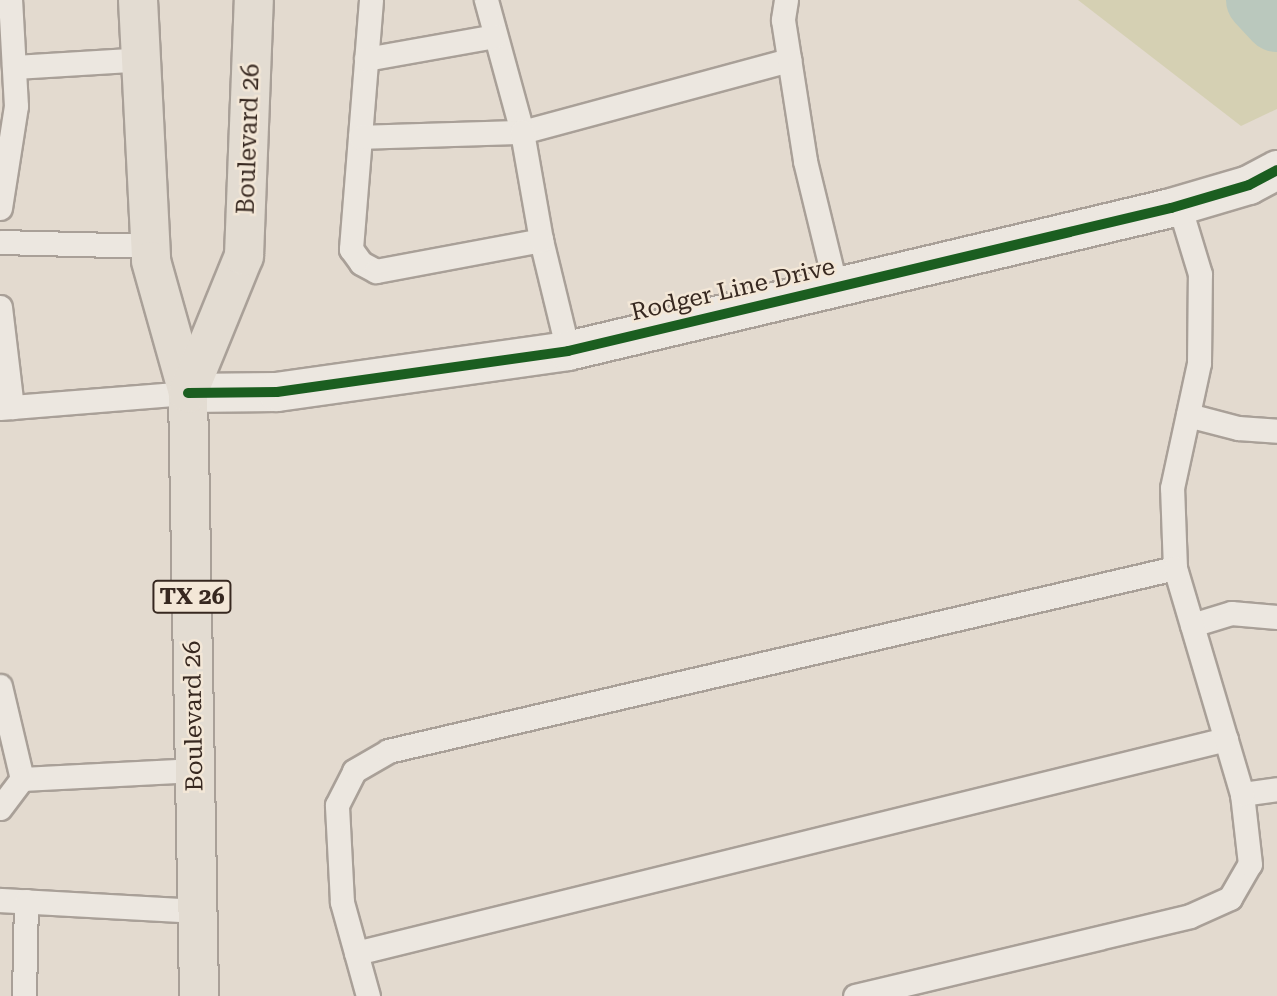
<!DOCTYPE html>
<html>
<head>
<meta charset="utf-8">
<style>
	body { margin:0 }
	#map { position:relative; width:1277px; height:996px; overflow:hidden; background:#e3dacf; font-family:"Roboto Serif",serif }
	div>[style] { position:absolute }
	.green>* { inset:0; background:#d5d0b3 }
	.river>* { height:66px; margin:-33px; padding:0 33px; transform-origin:33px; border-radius:33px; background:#bac8bd }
	.roads { filter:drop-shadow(2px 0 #a9a098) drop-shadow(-2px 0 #a9a098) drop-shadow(0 2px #a9a098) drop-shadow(0 -2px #a9a098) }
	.lane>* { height:23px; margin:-11.5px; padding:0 11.5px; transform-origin:11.5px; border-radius:11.5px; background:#ece7e0 }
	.secondary>* { height:38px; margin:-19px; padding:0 19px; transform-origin:19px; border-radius:19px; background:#ece7e0 }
	.primary>* { height:38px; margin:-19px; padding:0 19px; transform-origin:19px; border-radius:19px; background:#e3dcd2 }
	.cycleway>* { height:10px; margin:-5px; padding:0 5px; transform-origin:5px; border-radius:5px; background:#1b5e20 }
	span { translate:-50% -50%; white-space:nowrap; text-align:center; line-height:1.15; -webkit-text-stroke:5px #f3e7d7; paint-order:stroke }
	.shield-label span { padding:2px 5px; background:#f3e7d7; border:2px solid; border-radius:5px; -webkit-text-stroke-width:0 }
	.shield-label { font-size:23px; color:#372820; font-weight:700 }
	.street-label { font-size:24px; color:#372820 }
</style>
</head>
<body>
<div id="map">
	<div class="green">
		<div style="clip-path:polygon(1078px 0,1277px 0,1277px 109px,1241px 126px)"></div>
	</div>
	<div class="river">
		<div style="left:1259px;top:0;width:26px;rotate:47deg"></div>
	</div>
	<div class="roads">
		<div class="lane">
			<div style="left:371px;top:0;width:250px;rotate:94.6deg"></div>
			<div style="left:351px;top:249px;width:17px;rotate:54deg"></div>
			<div style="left:361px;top:263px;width:17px;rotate:28deg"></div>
			<div style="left:376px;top:271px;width:168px;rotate:-10.6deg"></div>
			<div style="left:541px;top:240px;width:114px;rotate:76.3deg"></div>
			<div style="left:486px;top:0;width:137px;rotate:74.7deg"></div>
			<div style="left:522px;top:132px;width:277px;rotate:-15.1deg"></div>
			<div style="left:786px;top:0;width:20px;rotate:99deg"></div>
			<div style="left:783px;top:20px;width:143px;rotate:81.1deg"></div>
			<div style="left:805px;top:161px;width:131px;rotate:76.3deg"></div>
			<div style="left:366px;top:59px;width:131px;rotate:-10.1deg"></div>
			<div style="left:14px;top:67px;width:129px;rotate:-3.5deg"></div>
			<div style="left:360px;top:137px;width:162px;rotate:-1.8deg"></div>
			<div style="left:522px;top:132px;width:110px;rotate:80deg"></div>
			<div style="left:0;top:208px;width:103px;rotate:-81.1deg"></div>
			<div style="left:16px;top:106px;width:106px;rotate:-93.2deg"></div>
			<div style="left:0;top:242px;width:151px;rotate:1.5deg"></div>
			<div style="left:0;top:307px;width:101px;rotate:83.2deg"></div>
			<div style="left:0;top:408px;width:189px;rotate:-4.6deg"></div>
			<div style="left:1188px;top:415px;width:52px;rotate:14.6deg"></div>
			<div style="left:1238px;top:428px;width:39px;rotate:4deg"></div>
			<div style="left:1192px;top:625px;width:41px;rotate:-17.1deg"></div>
			<div style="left:1231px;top:613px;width:46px;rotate:5deg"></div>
			<div style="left:0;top:686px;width:96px;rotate:76.7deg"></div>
			<div style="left:22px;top:779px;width:174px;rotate:-3deg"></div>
			<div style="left:1242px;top:794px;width:35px;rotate:-8deg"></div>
			<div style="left:0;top:808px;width:36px;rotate:-53deg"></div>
			<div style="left:0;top:900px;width:196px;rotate:3.2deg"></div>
			<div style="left:356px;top:953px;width:896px;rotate:-13.82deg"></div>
			<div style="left:24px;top:996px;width:95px;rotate:-88.8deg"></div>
			<div style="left:368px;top:996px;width:98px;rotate:-105.5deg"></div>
			<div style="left:342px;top:902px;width:97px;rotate:-93deg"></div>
			<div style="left:337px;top:805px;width:38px;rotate:-63deg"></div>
			<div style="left:354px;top:771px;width:39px;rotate:-30deg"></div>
			<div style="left:388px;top:751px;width:808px;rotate:-13.09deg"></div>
			<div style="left:1175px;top:568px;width:80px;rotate:-92.1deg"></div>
			<div style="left:1172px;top:488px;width:128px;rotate:-77.8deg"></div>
			<div style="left:1199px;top:363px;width:89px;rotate:-89.4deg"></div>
			<div style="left:1200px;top:274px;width:72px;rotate:-106.9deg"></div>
			<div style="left:855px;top:996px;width:344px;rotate:-13.4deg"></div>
			<div style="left:1190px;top:916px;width:44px;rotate:-24.2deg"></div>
			<div style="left:1230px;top:898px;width:39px;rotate:-60deg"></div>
			<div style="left:1250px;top:864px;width:70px;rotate:-96.5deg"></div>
			<div style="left:1242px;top:794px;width:236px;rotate:-106.5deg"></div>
		</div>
		<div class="secondary">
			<div style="left:188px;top:393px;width:89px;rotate:-0.6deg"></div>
			<div style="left:277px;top:392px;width:294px;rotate:-8deg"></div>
			<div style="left:568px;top:351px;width:620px;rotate:-13.34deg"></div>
			<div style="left:1171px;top:208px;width:81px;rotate:-16.4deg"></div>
			<div style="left:1249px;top:185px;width:32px;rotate:-28deg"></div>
		</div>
		<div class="primary">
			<div style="left:138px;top:0;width:261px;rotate:87.1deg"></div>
			<div style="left:151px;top:261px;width:137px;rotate:74.3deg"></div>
			<div style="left:188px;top:393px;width:603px;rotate:88.95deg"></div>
			<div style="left:188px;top:393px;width:148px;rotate:-67.8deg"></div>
			<div style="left:244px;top:256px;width:256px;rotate:-87.8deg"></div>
		</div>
	</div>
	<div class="cycleway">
		<div style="left:188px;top:393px;width:89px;rotate:-0.6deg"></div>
		<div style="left:277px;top:392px;width:294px;rotate:-8deg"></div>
		<div style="left:568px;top:351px;width:620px;rotate:-13.34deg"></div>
		<div style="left:1171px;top:208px;width:81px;rotate:-16.4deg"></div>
		<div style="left:1249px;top:185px;width:32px;rotate:-28deg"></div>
	</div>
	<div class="shield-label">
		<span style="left:192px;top:597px">TX 26</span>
	</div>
	<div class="street-label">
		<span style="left:249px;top:139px;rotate:-88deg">Boulevard 26</span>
		<span style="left:733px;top:290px;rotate:-13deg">Rodger Line Drive</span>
		<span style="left:194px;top:716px;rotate:-91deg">Boulevard 26</span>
	</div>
</div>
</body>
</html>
